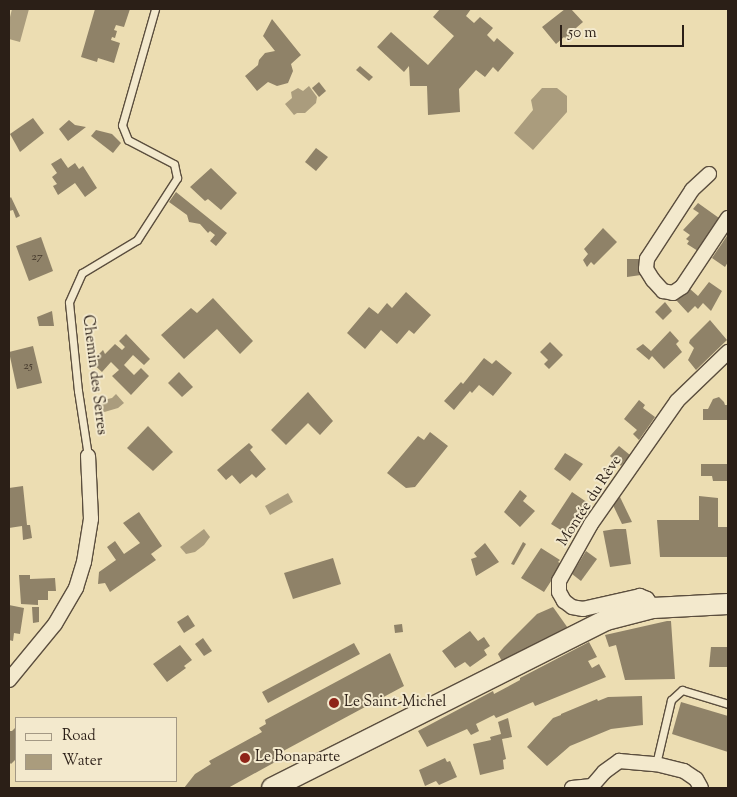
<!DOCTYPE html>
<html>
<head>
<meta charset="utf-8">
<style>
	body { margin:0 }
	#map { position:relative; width:737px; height:797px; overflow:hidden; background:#ecddb2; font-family:"Sorts Mill Goudy",serif }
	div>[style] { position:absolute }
	.water>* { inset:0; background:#aa9c7d }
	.building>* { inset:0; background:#8f8268 }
	.roads { filter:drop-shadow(1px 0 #5b4e3e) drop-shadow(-1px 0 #5b4e3e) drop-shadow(0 1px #5b4e3e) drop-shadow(0 -1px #5b4e3e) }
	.service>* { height:7px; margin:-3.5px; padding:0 3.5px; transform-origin:3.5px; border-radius:3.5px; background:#f3e9cd }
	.minor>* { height:14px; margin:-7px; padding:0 7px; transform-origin:7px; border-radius:7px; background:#f3e9cd }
	.secondary>* { height:20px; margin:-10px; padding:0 10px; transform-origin:10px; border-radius:10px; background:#f3e9cd }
	.dots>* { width:14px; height:14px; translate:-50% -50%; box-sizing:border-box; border:2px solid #f3e9cd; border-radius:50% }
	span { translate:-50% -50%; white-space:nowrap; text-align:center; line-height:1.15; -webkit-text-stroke:4px #f3e9cd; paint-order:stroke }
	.number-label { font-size:12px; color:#44382b }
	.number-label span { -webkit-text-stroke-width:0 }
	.street-label { font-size:15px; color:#2b1f17 }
	.poi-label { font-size:15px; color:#2b1f17 }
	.left { translate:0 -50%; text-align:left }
	.frame { position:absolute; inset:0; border:10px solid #2b1f17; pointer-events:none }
	.legend { position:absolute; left:15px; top:717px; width:162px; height:65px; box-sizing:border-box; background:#f3e9cd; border:1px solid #a39884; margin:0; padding:6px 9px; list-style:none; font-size:15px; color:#2b1f17 }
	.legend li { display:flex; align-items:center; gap:10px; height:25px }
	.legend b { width:25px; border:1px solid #a39884 }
	.scale { position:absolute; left:560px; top:25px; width:124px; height:22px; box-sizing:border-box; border:2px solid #2b1f17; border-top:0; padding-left:6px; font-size:15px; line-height:18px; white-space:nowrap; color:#2b1f17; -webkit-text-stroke:4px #f3e9cd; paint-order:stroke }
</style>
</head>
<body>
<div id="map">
	<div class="water">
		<div style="clip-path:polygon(12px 9px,29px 9px,20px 42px,9px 39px,9px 21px)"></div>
		<div style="clip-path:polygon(309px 86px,317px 97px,316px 103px,305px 113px,297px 113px,294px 115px,285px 104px,292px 98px,291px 92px,298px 88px,303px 91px)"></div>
		<div style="clip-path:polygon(542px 88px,557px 88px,567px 96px,567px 112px,533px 150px,514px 133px,533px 110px,531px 100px)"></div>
		<div style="clip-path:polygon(116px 394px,124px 403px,118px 408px,101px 413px,99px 401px,112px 398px)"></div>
		<div style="clip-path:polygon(288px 493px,293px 502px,270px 515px,265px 506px)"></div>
		<div style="clip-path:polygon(204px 529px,210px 537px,204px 545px,195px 552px,186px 554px,180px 547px)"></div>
	</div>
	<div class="building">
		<div style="clip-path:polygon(95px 9px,130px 9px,124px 27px,116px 25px,114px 30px,117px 31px,115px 38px,112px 37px,111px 40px,120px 43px,114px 63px,98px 58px,97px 62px,81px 57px)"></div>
		<div style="clip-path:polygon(440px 9px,471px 9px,466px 16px,474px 23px,480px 17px,493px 28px,487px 35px,494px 42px,497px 38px,514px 53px,498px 72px,493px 67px,485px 77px,476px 70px,459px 89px,460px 112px,428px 115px,427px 86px,410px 86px,409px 66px,404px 72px,377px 47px,391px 32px,428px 65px,454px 36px,433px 17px)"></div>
		<div style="clip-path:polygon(565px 9px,571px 9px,583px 22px,576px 28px,579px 32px,568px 41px,564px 37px,556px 44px,542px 27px)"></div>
		<div style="clip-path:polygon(272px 19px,301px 55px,291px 64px,293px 71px,288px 83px,277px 86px,268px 82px,257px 91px,245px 76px,258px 65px,259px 60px,265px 53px,275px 51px,263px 36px)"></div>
		<div style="clip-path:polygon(360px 66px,373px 77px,369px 81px,356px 70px)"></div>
		<div style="clip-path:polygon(319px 82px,326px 91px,319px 97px,312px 88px)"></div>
		<div style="clip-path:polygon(33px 118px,44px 133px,20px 152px,10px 134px)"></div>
		<div style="clip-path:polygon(69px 120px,75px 125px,86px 127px,68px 141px,59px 129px)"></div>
		<div style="clip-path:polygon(96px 130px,112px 134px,121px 143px,113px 153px,91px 136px)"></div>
		<div style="clip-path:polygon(316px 148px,328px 157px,316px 171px,305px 162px)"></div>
		<div style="clip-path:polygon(61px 158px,68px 168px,75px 163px,79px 169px,83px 166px,97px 188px,85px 197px,75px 183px,58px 195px,53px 186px,57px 184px,52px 177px,57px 173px,51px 164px)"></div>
		<div style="clip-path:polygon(211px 168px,237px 193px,221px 210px,208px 199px,205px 201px,190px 187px)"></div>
		<div style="clip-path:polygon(176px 192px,227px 233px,216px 246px,210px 241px,215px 235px,210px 231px,208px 233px,200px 224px,189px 222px,187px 215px,169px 202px)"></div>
		<div style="clip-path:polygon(11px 197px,20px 216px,16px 218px,13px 210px,9px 211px,9px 199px)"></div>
		<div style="clip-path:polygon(698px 203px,719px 218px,698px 251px,687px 244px,689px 241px,686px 239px,690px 235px,683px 230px,699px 213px,693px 209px)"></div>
		<div style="clip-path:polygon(603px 228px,617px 242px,594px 265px,591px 262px,587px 267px,583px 260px,588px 254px,584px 249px)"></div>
		<div style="clip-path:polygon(727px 236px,728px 262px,725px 267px,712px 258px)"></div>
		<div style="clip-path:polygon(41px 237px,53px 271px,29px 281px,16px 246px)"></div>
		<div style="clip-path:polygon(627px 259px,640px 259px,641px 275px,627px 277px)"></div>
		<div style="clip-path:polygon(709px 282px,722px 291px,711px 311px,703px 303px,698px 309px,695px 306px,688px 313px,676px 300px,690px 289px,698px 296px)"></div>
		<div style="clip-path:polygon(406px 292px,431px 315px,414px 334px,409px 330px,397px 344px,381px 330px,365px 349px,347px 333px,369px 307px,378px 314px,387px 303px,392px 308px)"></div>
		<div style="clip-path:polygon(213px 298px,253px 341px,240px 354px,217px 329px,184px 359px,161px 335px,191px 308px,197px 313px)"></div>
		<div style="clip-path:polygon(665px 302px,672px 311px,663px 320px,655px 312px)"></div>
		<div style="clip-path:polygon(52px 311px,54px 326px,39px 326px,37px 317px)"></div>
		<div style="clip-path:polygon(710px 320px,727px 340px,696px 370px,688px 360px,694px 348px,689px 343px,690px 340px)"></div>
		<div style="clip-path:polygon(670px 331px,679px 341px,676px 344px,682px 352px,664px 369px,652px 356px,649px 360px,636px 349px,643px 344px,651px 351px)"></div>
		<div style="clip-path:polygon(126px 334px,150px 359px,144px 365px,133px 355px,124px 365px,134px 375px,141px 368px,149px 376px,131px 395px,112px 376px,119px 370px,111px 362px,102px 372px,91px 362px,103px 350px,105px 354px,115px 344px,122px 350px,125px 347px,119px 341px)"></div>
		<div style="clip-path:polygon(550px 342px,563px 355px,549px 369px,544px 364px,548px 360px,540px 352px)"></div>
		<div style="clip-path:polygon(33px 346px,42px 383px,17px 389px,9px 352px)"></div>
		<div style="clip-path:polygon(484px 358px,492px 364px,496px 360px,512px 373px,493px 396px,479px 385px,472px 393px,470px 391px,454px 410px,444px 401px,461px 382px,463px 384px)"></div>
		<div style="clip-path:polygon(179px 372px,193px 387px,182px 397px,168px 383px)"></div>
		<div style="clip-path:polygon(308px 392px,333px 421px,320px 435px,308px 423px,286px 445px,271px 430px)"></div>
		<div style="clip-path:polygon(719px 397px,724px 402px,725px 405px,727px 405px,728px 420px,703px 420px,703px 409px,708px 409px,713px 399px)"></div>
		<div style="clip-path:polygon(639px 400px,645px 405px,643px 408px,655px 417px,639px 440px,633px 434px,637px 430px,624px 419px)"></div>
		<div style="clip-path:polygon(148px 426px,173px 452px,153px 471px,127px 448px)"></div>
		<div style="clip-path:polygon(430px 432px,448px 446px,415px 487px,406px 488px,387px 473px,418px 436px,424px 440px)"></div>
		<div style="clip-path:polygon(249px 443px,253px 447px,250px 450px,266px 469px,256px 478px,252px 474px,240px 484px,232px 475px,226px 480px,217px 470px)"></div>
		<div style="clip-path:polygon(619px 446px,630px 455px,621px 466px,610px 456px)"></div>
		<div style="clip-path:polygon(565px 453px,583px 464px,570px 481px,554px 469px)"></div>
		<div style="clip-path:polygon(701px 464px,728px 464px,728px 481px,713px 481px,712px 476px,701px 476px)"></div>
		<div style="clip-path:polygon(23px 486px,27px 525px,30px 525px,32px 538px,23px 540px,22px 526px,9px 528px,9px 488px)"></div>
		<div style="clip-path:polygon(520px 490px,527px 496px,523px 501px,535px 511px,520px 527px,504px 512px)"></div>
		<div style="clip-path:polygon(572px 492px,591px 505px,577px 527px,575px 526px,569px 535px,551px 524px)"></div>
		<div style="clip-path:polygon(699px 496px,718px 498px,718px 527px,728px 527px,728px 557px,660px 557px,657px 520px,699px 520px)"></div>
		<div style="clip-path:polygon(620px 497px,632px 522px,622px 524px,612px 503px)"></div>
		<div style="clip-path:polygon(139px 512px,162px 546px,151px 554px,156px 560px,110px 592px,105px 583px,98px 584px,99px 572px,116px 560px,107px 547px,115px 541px,124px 554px,140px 543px,123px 523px)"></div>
		<div style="clip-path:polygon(615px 529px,626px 529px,631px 564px,610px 567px,603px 531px)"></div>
		<div style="clip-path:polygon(523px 542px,526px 544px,514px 565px,511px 564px)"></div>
		<div style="clip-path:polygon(485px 543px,499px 562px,476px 576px,471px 559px,477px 557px,474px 553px)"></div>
		<div style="clip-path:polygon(541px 548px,560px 560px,558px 562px,562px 564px,544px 592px,521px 578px)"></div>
		<div style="clip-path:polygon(586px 551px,597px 559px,581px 581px,572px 574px)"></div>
		<div style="clip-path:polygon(333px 558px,341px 584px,293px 599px,284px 573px)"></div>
		<div style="clip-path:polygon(19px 575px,30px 575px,30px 579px,55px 578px,56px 591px,48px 591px,48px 600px,38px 600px,38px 605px,21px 604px)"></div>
		<div style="clip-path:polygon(9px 605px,24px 608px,20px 634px,14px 633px,13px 641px,9px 640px)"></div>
		<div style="clip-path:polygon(32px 607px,39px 607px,39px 622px,33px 623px)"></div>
		<div style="clip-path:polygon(553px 607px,570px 631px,503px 663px,498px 654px,504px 647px,537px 614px)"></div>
		<div style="clip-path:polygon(188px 615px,195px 626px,184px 633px,177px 622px)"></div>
		<div style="clip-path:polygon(667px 621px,671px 621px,675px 679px,625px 680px,616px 645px,609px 647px,605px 635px)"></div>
		<div style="clip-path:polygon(402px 624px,403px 632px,395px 633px,394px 625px)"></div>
		<div style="clip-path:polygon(470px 631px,478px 641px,484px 637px,490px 646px,484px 650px,487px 655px,470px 667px,465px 662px,455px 668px,442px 651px)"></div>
		<div style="clip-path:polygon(203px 638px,212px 651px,204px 656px,195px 644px)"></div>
		<div style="clip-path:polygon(589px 642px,597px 657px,588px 661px,592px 668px,599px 664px,606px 677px,535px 706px,533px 702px,496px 718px,494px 715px,476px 724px,479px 731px,471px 735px,467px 729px,427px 747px,418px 731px,493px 691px,494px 694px,520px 680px,520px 678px)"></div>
		<div style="clip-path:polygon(354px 643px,360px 654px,268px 703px,262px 692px)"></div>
		<div style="clip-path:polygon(180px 645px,192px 660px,184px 666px,186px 668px,167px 682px,153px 664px)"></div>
		<div style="clip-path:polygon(711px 647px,728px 647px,728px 667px,709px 667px)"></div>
		<div style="clip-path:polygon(390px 653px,404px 686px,274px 756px,277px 761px,228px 788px,184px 788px,195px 774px,211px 764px,209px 761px,262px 732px,259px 728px,266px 724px,265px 720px)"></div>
		<div style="clip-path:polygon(642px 696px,643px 725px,611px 729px,570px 746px,547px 766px,527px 747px,553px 718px,561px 715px,561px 714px,597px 699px,598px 701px,608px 697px)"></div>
		<div style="clip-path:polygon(681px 702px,728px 716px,728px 752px,672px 734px)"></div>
		<div style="clip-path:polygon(508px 718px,512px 737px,502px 739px,506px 759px,503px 760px,504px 769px,480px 775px,473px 744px,491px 740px,490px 737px,501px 734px,498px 722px)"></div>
		<div style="clip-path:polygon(16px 727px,16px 759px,11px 764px,9px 762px,9px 731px,12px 731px)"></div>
		<div style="clip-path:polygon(445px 758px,447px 762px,450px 761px,457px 777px,439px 785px,436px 781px,425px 786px,419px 770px)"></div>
	</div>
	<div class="roads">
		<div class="service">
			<div style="left:88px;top:456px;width:66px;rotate:-98.7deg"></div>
			<div style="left:78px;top:391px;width:89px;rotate:-95.8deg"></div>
			<div style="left:69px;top:302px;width:32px;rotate:-66deg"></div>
			<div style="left:82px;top:273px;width:64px;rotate:-31deg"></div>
			<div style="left:137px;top:240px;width:74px;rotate:-57.2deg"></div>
			<div style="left:177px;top:178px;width:14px;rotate:-102deg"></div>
			<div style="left:174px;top:164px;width:52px;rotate:-152.4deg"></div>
			<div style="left:128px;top:140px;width:16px;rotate:-112deg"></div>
			<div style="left:122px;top:125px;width:121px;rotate:-74.1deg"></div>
			<div style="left:656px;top:764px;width:66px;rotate:-76.8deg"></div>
			<div style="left:671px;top:700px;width:15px;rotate:-42deg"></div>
			<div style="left:682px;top:690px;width:48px;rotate:16.9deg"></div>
		</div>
		<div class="minor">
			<div style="left:709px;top:174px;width:23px;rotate:137deg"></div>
			<div style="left:692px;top:190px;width:82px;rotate:123.1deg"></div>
			<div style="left:647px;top:259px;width:10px;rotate:96deg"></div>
			<div style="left:646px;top:269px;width:13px;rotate:58deg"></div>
			<div style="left:653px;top:280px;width:15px;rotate:48deg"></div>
			<div style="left:663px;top:291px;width:10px;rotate:11deg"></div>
			<div style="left:673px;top:293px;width:11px;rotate:-34deg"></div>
			<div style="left:682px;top:287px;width:83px;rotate:-56.3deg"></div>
			<div style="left:653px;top:608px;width:11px;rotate:-124deg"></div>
			<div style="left:647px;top:599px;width:8px;rotate:-157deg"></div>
			<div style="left:640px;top:596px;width:58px;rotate:167.2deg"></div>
			<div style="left:583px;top:609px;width:11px;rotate:-170deg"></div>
			<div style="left:572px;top:607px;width:10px;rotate:-143deg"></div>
			<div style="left:564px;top:601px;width:10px;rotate:-119deg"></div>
			<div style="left:559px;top:592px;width:11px;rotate:-90deg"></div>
			<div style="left:559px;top:581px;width:65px;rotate:-60.7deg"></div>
			<div style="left:591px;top:524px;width:150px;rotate:-55deg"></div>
			<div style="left:677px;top:401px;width:71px;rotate:-43.9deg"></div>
			<div style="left:9px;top:680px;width:72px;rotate:-50.6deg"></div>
			<div style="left:55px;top:624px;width:42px;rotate:-59.7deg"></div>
			<div style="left:76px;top:588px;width:27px;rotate:-73deg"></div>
			<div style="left:84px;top:562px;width:44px;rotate:-80.8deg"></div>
			<div style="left:91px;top:519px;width:63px;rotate:-92.7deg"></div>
			<div style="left:572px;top:788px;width:20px;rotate:-6deg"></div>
			<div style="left:592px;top:786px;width:18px;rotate:-49deg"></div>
			<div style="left:604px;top:772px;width:19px;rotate:-36deg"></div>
			<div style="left:619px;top:761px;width:37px;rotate:5deg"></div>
			<div style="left:656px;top:764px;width:29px;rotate:14deg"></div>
			<div style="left:684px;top:771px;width:14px;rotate:34deg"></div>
			<div style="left:696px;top:779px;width:10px;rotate:61deg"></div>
		</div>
		<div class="secondary">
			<div style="left:272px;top:788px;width:374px;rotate:-26.7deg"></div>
			<div style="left:606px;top:620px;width:49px;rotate:-14.3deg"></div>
			<div style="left:653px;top:608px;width:75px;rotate:-3.1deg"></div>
		</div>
	</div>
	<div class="dots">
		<div style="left:334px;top:703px;background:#8f2418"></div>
		<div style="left:245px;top:758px;background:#8f2418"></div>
	</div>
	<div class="number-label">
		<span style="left:37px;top:258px">27</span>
		<span style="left:28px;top:367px">25</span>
	</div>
	<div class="street-label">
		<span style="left:94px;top:375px;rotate:83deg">Chemin des Serres</span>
		<span style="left:590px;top:501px;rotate:-57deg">Montée du Rêve</span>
	</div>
	<div class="poi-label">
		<span class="left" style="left:344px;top:703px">Le Saint-Michel</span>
		<span class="left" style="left:255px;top:758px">Le Bonaparte</span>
	</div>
	<div class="frame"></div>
	<ul class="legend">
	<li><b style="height:6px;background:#f3e9cd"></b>Road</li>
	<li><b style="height:14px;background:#aa9c7d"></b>Water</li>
	</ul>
	<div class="scale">50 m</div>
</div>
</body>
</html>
